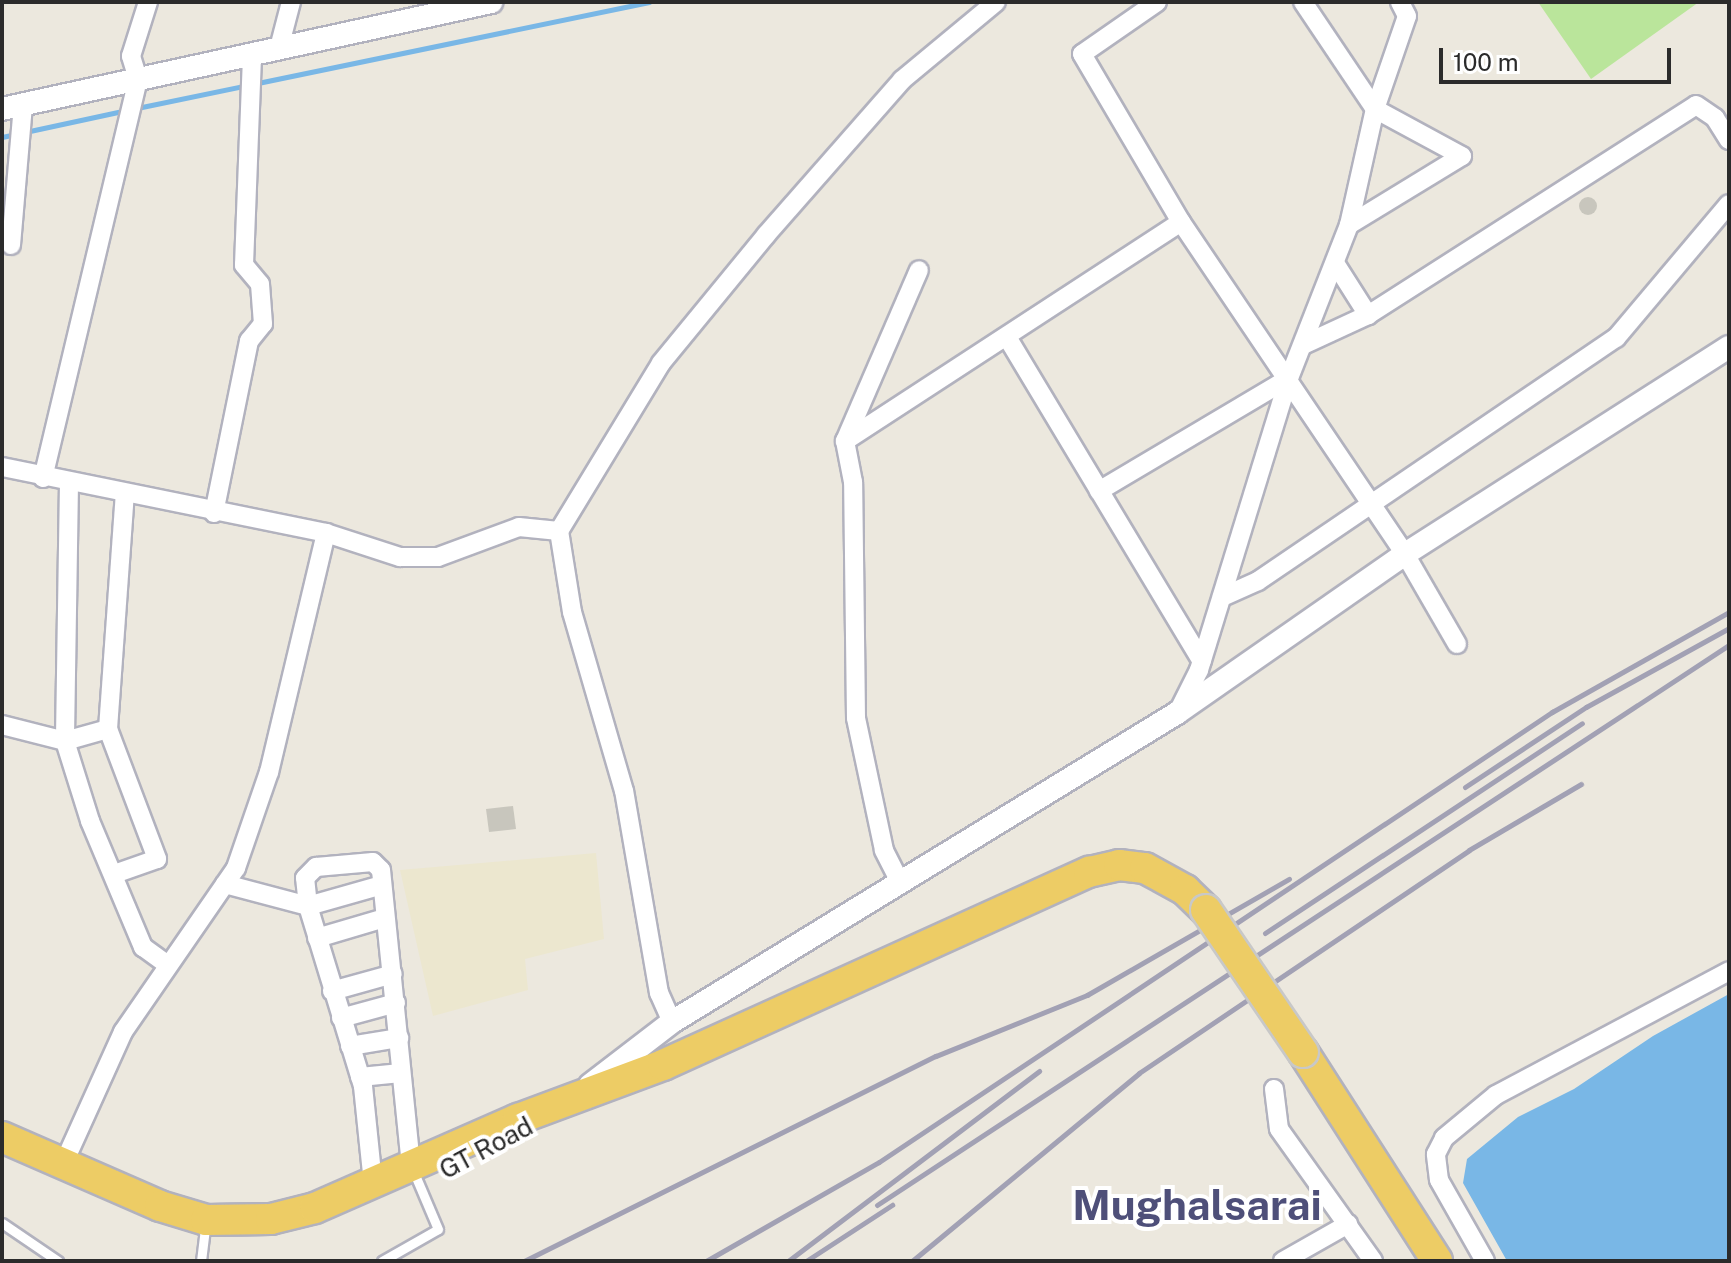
<!DOCTYPE html>
<html>
<head>
<meta charset="utf-8">
<style>
	body { margin:0 }
	#map { position:relative; width:1731px; height:1263px; overflow:hidden; background:#ece8de; font-family:"Public Sans",sans-serif }
	div>[style] { position:absolute }
	.education>* { inset:0; background:#ece7cf }
	.pitch>* { inset:0; background:#bae59b }
	.water>* { inset:0; background:#79b7e6 }
	.stream>* { height:5px; margin:-2.5px; padding:0 2.5px; transform-origin:2.5px; border-radius:2.5px; background:#79b7e6 }
	.building>* { inset:0; background:#c8c6bd }
	.round { border-radius:50% }
	.roads { filter:drop-shadow(2px 0 #b2b2be) drop-shadow(-2px 0 #b2b2be) drop-shadow(0 2px #b2b2be) drop-shadow(0 -2px #b2b2be) }
	.service>* { height:9px; margin:-4.5px; padding:0 4.5px; transform-origin:4.5px; border-radius:4.5px; background:#fff }
	.minor>* { height:18px; margin:-9px; padding:0 9px; transform-origin:9px; border-radius:9px; background:#fff }
	.tertiary>* { height:22px; margin:-11px; padding:0 11px; transform-origin:11px; border-radius:11px; background:#fff }
	.trunk>* { height:30px; margin:-15px; padding:0 15px; transform-origin:15px; border-radius:15px; background:#edcc65 }
	.rail>* { height:5px; margin:-2.5px; padding:0 2.5px; transform-origin:2.5px; border-radius:2.5px; background:#a2a1b4 }
	.bridges { filter:drop-shadow(2px 0 #c8c8c8) drop-shadow(-2px 0 #c8c8c8) drop-shadow(0 2px #c8c8c8) drop-shadow(0 -2px #c8c8c8) }
	.trunk-bridge>* { height:30px; margin:-15px; padding:0 15px; transform-origin:15px; border-radius:15px; background:#edcc65 }
	span { translate:-50% -50%; white-space:nowrap; text-align:center; line-height:1.15; -webkit-text-stroke:8px #fff; paint-order:stroke }
	.street-label { font-size:26px; color:#2b2b2b }
	.town-label { font-size:42px; color:#4e4f79; font-weight:700 }
	.frame { position:absolute; inset:0; border:4px solid #2b2b2b; pointer-events:none }
	.scale { position:absolute; left:1439px; top:48px; width:232px; height:36px; box-sizing:border-box; border:4px solid #2b2b2b; border-top:0; padding-left:10px; font-size:24px; line-height:28px; white-space:nowrap; color:#2b2b2b; -webkit-text-stroke:6px #fff; paint-order:stroke }
</style>
</head>
<body>
<div id="map">
	<div class="education">
		<div style="clip-path:polygon(596px 853px,604px 939px,525px 959px,528px 990px,433px 1016px,400px 870px)"></div>
	</div>
	<div class="pitch">
		<div style="clip-path:polygon(1538px 2px,1699px 2px,1591px 79px)"></div>
	</div>
	<div class="water">
		<div style="clip-path:polygon(1729px 994px,1729px 1261px,1507px 1261px,1463px 1183px,1467px 1159px,1518px 1117px,1574px 1089px,1653px 1036px)"></div>
	</div>
	<div class="stream">
		<div style="left:137px;top:108px;width:523px;rotate:-11.7deg"></div>
		<div style="left:2px;top:137px;width:128px;rotate:-12.2deg"></div>
	</div>
	<div class="building">
		<div class="round" style="left:1579px;top:197px;width:18px;height:18px"></div>
		<div style="clip-path:polygon(513px 806px,516px 829px,489px 832px,486px 809px)"></div>
	</div>
	<div class="roads">
		<div class="service">
			<div style="left:2px;top:1223px;width:68px;rotate:34.2deg"></div>
			<div style="left:201px;top:1261px;width:38px;rotate:-83deg"></div>
			<div style="left:382px;top:1261px;width:64px;rotate:-29.7deg"></div>
			<div style="left:438px;top:1229px;width:64px;rotate:-113deg"></div>
		</div>
		<div class="minor">
			<div style="left:1157px;top:2px;width:91px;rotate:145.3deg"></div>
			<div style="left:1082px;top:54px;width:195px;rotate:59.5deg"></div>
			<div style="left:1181px;top:222px;width:400px;rotate:56deg"></div>
			<div style="left:1405px;top:554px;width:104px;rotate:60deg"></div>
			<div style="left:1303px;top:2px;width:129px;rotate:56.1deg"></div>
			<div style="left:1375px;top:109px;width:99px;rotate:28.4deg"></div>
			<div style="left:279px;top:48px;width:48px;rotate:-75.4deg"></div>
			<div style="left:1349px;top:225px;width:119px;rotate:-77.4deg"></div>
			<div style="left:1375px;top:109px;width:98px;rotate:-71deg"></div>
			<div style="left:1407px;top:16px;width:16px;rotate:-117deg"></div>
			<div style="left:11px;top:245px;width:141px;rotate:-85.1deg"></div>
			<div style="left:1335px;top:263px;width:62px;rotate:57.6deg"></div>
			<div style="left:1368px;top:315px;width:389px;rotate:-32.6deg"></div>
			<div style="left:1696px;top:105px;width:23px;rotate:34deg"></div>
			<div style="left:1715px;top:118px;width:26px;rotate:58deg"></div>
			<div style="left:1007px;top:337px;width:378px;rotate:59deg"></div>
			<div style="left:1303px;top:345px;width:72px;rotate:-24.8deg"></div>
			<div style="left:845px;top:441px;width:401px;rotate:-33.1deg"></div>
			<div style="left:2px;top:467px;width:331px;rotate:11.5deg"></div>
			<div style="left:326px;top:533px;width:246px;rotate:103.4deg"></div>
			<div style="left:269px;top:772px;width:102px;rotate:109deg"></div>
			<div style="left:236px;top:868px;width:199px;rotate:124.6deg"></div>
			<div style="left:123px;top:1032px;width:146px;rotate:114.3deg"></div>
			<div style="left:43px;top:478px;width:410px;rotate:-76.6deg"></div>
			<div style="left:138px;top:79px;width:24px;rotate:-107deg"></div>
			<div style="left:131px;top:56px;width:57px;rotate:-72.5deg"></div>
			<div style="left:69px;top:483px;width:258px;rotate:90.9deg"></div>
			<div style="left:65px;top:741px;width:45px;rotate:-15.6deg"></div>
			<div style="left:108px;top:729px;width:139px;rotate:69.3deg"></div>
			<div style="left:157px;top:859px;width:46px;rotate:160.8deg"></div>
			<div style="left:1099px;top:491px;width:221px;rotate:-30.7deg"></div>
			<div style="left:214px;top:513px;width:176px;rotate:-78.5deg"></div>
			<div style="left:249px;top:341px;width:22px;rotate:-51deg"></div>
			<div style="left:263px;top:324px;width:40px;rotate:-94.3deg"></div>
			<div style="left:260px;top:284px;width:25px;rotate:-130deg"></div>
			<div style="left:244px;top:265px;width:211px;rotate:-87.8deg"></div>
			<div style="left:326px;top:533px;width:78px;rotate:18deg"></div>
			<div style="left:400px;top:557px;width:38px"></div>
			<div style="left:438px;top:557px;width:86px;rotate:-20.3deg"></div>
			<div style="left:519px;top:527px;width:40px;rotate:5.7deg"></div>
			<div style="left:1222px;top:597px;width:39px;rotate:-24deg"></div>
			<div style="left:1258px;top:581px;width:433px;rotate:-34.2deg"></div>
			<div style="left:1616px;top:338px;width:175px;rotate:-49.9deg"></div>
			<div style="left:1178px;top:712px;width:47px;rotate:-63.4deg"></div>
			<div style="left:1199px;top:670px;width:306px;rotate:-72.9deg"></div>
			<div style="left:1289px;top:378px;width:164px;rotate:-68.6deg"></div>
			<div style="left:1349px;top:225px;width:132px;rotate:-31.4deg"></div>
			<div style="left:2px;top:725px;width:65px;rotate:14.3deg"></div>
			<div style="left:65px;top:741px;width:84px;rotate:72.6deg"></div>
			<div style="left:90px;top:821px;width:137px;rotate:67.2deg"></div>
			<div style="left:143px;top:947px;width:29px;rotate:36deg"></div>
			<div style="left:108px;top:729px;width:236px;rotate:-85.9deg"></div>
			<div style="left:225px;top:884px;width:86px;rotate:14.8deg"></div>
			<div style="left:308px;top:906px;width:77px;rotate:-15.8deg"></div>
			<div style="left:901px;top:884px;width:38px;rotate:-117deg"></div>
			<div style="left:884px;top:850px;width:135px;rotate:-102deg"></div>
			<div style="left:856px;top:718px;width:236px;rotate:-90.7deg"></div>
			<div style="left:853px;top:482px;width:42px;rotate:-101deg"></div>
			<div style="left:845px;top:441px;width:186px;rotate:-66.6deg"></div>
			<div style="left:317px;top:938px;width:71px;rotate:-16.4deg"></div>
			<div style="left:332px;top:991px;width:63px;rotate:-15.6deg"></div>
			<div style="left:341px;top:1018px;width:57px;rotate:-15.3deg"></div>
			<div style="left:672px;top:1022px;width:32px;rotate:-114deg"></div>
			<div style="left:659px;top:993px;width:205px;rotate:-99.8deg"></div>
			<div style="left:624px;top:791px;width:186px;rotate:-106.2deg"></div>
			<div style="left:572px;top:612px;width:82px;rotate:-99.1deg"></div>
			<div style="left:559px;top:531px;width:197px;rotate:-58.7deg"></div>
			<div style="left:661px;top:363px;width:166px;rotate:-50.6deg"></div>
			<div style="left:766px;top:235px;width:206px;rotate:-48.7deg"></div>
			<div style="left:902px;top:80px;width:122px;rotate:-39.7deg"></div>
			<div style="left:350px;top:1046px;width:50px;rotate:-9.3deg"></div>
			<div style="left:360px;top:1077px;width:41px;rotate:-5.6deg"></div>
			<div style="left:1274px;top:1089px;width:40px;rotate:82.9deg"></div>
			<div style="left:1279px;top:1129px;width:162px;rotate:54.5deg"></div>
			<div style="left:373px;top:1183px;width:98px;rotate:-95.9deg"></div>
			<div style="left:363px;top:1086px;width:188px;rotate:-107deg"></div>
			<div style="left:308px;top:906px;width:28px;rotate:-96deg"></div>
			<div style="left:305px;top:878px;width:16px;rotate:-45deg"></div>
			<div style="left:316px;top:867px;width:57px;rotate:-5deg"></div>
			<div style="left:373px;top:862px;width:11px;rotate:45deg"></div>
			<div style="left:381px;top:870px;width:298px;rotate:84.2deg"></div>
			<div style="left:1283px;top:1261px;width:75px;rotate:-29.6deg"></div>
			<div style="left:1485px;top:1261px;width:93px;rotate:-119.6deg"></div>
			<div style="left:1439px;top:1180px;width:26px;rotate:-97deg"></div>
			<div style="left:1436px;top:1154px;width:18px;rotate:-63deg"></div>
			<div style="left:1444px;top:1138px;width:67px;rotate:-39.6deg"></div>
			<div style="left:1496px;top:1095px;width:264px;rotate:-28deg"></div>
		</div>
		<div class="tertiary">
			<div style="left:2px;top:109px;width:501px;rotate:-12.34deg"></div>
			<div style="left:590px;top:1085px;width:103px;rotate:-37.5deg"></div>
			<div style="left:672px;top:1022px;width:592px;rotate:-31.46deg"></div>
			<div style="left:1177px;top:713px;width:278px;rotate:-34.9deg"></div>
			<div style="left:1405px;top:554px;width:384px;rotate:-32.6deg"></div>
		</div>
		<div class="trunk">
			<div style="left:1303px;top:1052px;width:248px;rotate:57.3deg"></div>
			<div style="left:2px;top:1137px;width:172px;rotate:23.6deg"></div>
			<div style="left:160px;top:1206px;width:48px;rotate:16.9deg"></div>
			<div style="left:206px;top:1220px;width:65px;rotate:-0.9deg"></div>
			<div style="left:271px;top:1219px;width:45px;rotate:-14deg"></div>
			<div style="left:315px;top:1208px;width:222px;rotate:-23.7deg"></div>
			<div style="left:518px;top:1119px;width:155px;rotate:-20.4deg"></div>
			<div style="left:663px;top:1065px;width:468px;rotate:-24.4deg"></div>
			<div style="left:1089px;top:872px;width:31px;rotate:-13deg"></div>
			<div style="left:1119px;top:865px;width:26px;rotate:7deg"></div>
			<div style="left:1145px;top:868px;width:46px;rotate:28.8deg"></div>
			<div style="left:1185px;top:890px;width:29px;rotate:44deg"></div>
		</div>
	</div>
	<div class="rail">
		<div style="left:1465px;top:787px;width:145px;rotate:-33.5deg"></div>
		<div style="left:1586px;top:707px;width:163px;rotate:-28.9deg"></div>
		<div style="left:1265px;top:933px;width:380px;rotate:-33.5deg"></div>
		<div style="left:877px;top:1205px;width:1020px;rotate:-33.32deg"></div>
		<div style="left:524px;top:1261px;width:460px;rotate:-26.5deg"></div>
		<div style="left:936px;top:1056px;width:163px;rotate:-22deg"></div>
		<div style="left:1087px;top:995px;width:233px;rotate:-29.9deg"></div>
		<div style="left:706px;top:1261px;width:199px;rotate:-29.8deg"></div>
		<div style="left:879px;top:1162px;width:810px;rotate:-33.77deg"></div>
		<div style="left:1552px;top:712px;width:203px;rotate:-29.5deg"></div>
		<div style="left:788px;top:1261px;width:315px;rotate:-37.1deg"></div>
		<div style="left:806px;top:1261px;width:103px;rotate:-33.1deg"></div>
		<div style="left:912px;top:1261px;width:295px;rotate:-39.6deg"></div>
		<div style="left:1139px;top:1073px;width:398px;rotate:-34deg"></div>
		<div style="left:1469px;top:850px;width:130px;rotate:-30.5deg"></div>
	</div>
	<div class="bridges">
		<div class="trunk-bridge">
			<div style="left:1206px;top:910px;width:172px;rotate:55.7deg"></div>
		</div>
	</div>
	<div class="street-label">
		<span style="left:486px;top:1148px;rotate:-28deg">GT Road</span>
	</div>
	<div class="town-label">
		<span style="left:1197px;top:1205px">Mughalsarai</span>
	</div>
	<div class="frame"></div>
	<div class="scale">100 m</div>
</div>
</body>
</html>
